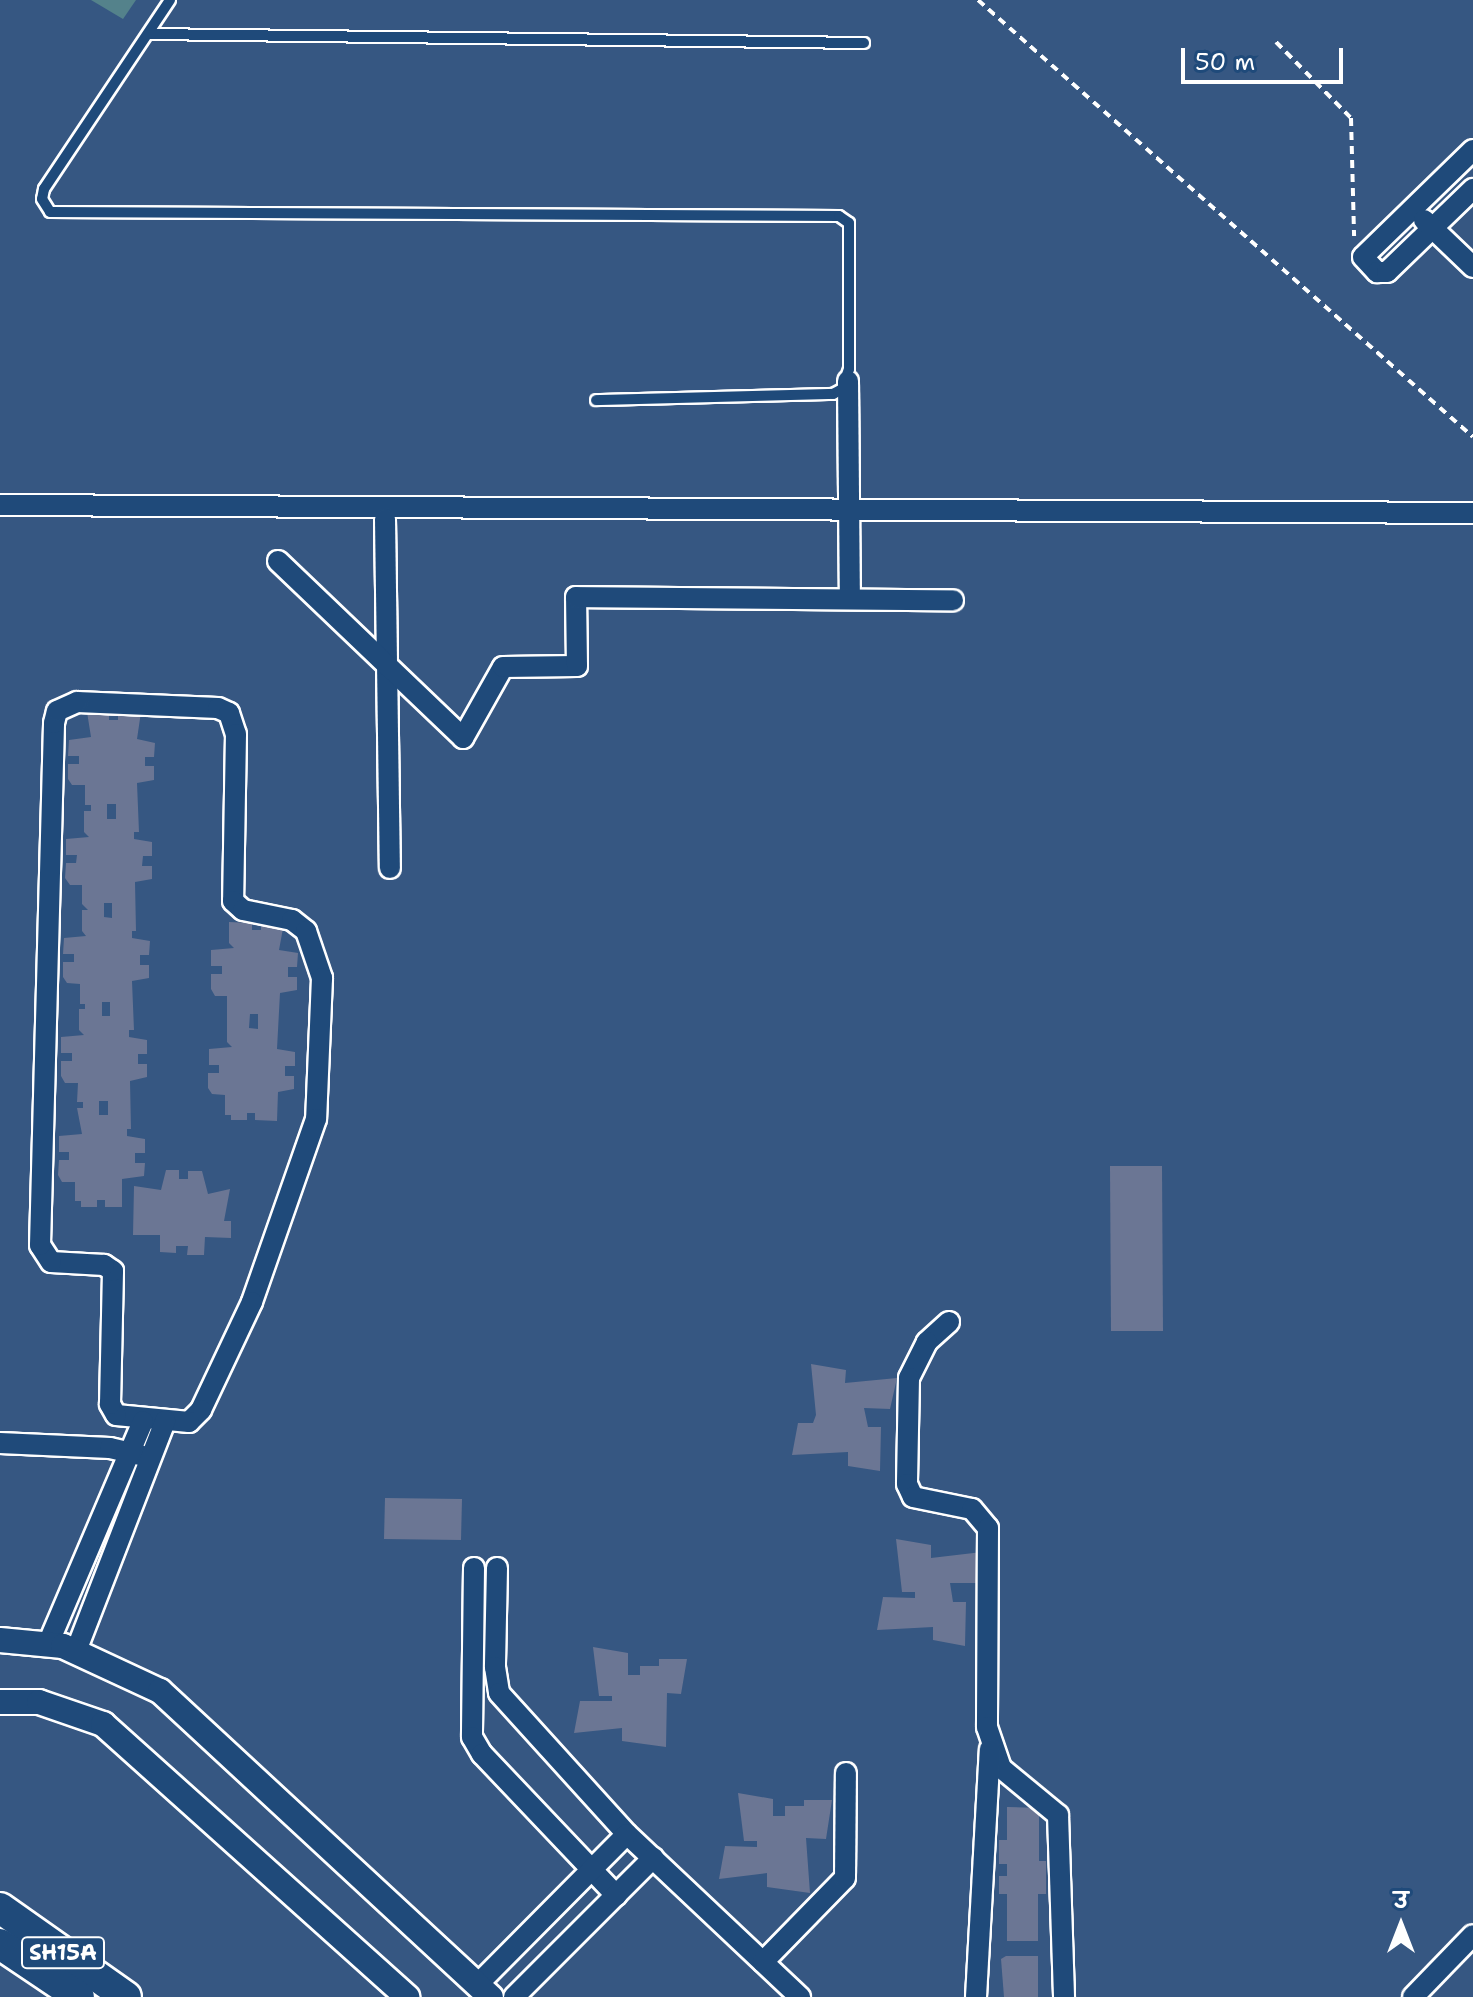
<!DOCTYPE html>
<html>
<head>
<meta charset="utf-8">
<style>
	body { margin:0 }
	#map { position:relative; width:1473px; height:1997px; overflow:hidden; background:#365782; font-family:"Shantell Sans","Playpen Sans Deva",sans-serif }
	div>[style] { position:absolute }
	.green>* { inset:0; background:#54828b }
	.building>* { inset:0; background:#6b7694 }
	.path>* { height:4px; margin-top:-2px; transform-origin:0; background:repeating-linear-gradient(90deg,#fff 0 8px,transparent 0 14px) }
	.roads { filter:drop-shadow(2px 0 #fff) drop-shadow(-2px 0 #fff) drop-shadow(0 2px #fff) drop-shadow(0 -2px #fff) }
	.service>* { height:10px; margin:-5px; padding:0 5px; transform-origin:5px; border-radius:5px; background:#1f4a7a }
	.minor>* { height:20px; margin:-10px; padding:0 10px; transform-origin:10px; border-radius:10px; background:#1f4a7a }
	.tertiary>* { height:24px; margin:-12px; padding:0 12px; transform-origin:12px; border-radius:12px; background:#1f4a7a }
	.primary>* { height:30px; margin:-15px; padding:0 15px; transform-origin:15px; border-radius:15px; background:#1f4a7a }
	span { translate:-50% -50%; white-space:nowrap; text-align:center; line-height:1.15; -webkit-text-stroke:7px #1f4a7a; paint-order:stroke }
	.shield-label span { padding:2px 6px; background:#1f4a7a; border:2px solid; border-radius:6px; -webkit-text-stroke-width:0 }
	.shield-label { font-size:22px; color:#fff; font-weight:700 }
	.north { position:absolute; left:1361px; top:1885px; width:80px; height:80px; -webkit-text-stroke:6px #1f4a7a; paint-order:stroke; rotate:0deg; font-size:22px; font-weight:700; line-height:32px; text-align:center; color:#fff }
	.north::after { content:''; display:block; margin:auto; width:28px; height:36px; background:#fff; clip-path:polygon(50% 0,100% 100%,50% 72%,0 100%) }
	.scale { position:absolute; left:1181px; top:48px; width:162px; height:36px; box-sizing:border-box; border:4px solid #fff; border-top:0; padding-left:10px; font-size:24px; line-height:28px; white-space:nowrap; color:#fff; -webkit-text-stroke:6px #1f4a7a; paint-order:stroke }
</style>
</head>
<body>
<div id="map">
	<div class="green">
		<div style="clip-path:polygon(91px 0,136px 0,123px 19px)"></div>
	</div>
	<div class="building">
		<div style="clip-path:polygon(evenodd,87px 712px,109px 712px,109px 720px,118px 720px,118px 712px,141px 712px,137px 739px,155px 743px,154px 757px,145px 757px,145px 766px,154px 766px,154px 780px,137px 783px,139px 832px,134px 832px,134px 839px,152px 842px,152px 856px,143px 856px,142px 866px,152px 866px,152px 879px,135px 882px,136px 931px,132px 931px,132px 938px,150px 941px,149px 955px,140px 955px,140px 965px,149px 965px,149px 978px,132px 981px,134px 1030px,129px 1030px,129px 1037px,147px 1040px,147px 1054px,138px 1054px,138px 1064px,147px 1064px,147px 1077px,130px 1081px,131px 1129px,127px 1129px,127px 1136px,145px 1139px,145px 1153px,135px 1153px,135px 1163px,145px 1163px,144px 1176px,122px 1179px,122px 1207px,105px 1207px,105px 1200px,97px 1200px,97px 1207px,81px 1207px,81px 1201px,75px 1201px,75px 1182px,62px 1182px,58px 1175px,59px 1160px,69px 1160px,69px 1152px,59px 1152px,59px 1136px,82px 1134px,77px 1108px,83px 1108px,83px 1102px,77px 1102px,78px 1083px,65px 1083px,61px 1076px,61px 1061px,72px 1061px,72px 1053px,61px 1053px,61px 1037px,84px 1035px,79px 1030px,79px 1009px,85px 1009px,85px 1004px,80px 1004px,80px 984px,67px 983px,63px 977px,63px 962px,74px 962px,74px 954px,63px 954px,64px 938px,86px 936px,82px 931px,82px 910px,88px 910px,82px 904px,82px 885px,70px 885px,65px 878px,66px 863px,76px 863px,77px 855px,66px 855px,66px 839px,89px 837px,84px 832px,84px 811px,91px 811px,91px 805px,85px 805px,85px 785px,72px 785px,68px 779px,68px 764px,79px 764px,79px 756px,68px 756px,69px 740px,91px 737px,87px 712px,107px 804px,116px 804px,116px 819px,107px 819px,107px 804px,87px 712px,104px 903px,112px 903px,112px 918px,104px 917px,104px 903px,87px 712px,102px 1002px,110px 1002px,110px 1016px,102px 1016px,102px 1002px,87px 712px,99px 1101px,108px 1101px,108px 1115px,99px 1115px,99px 1101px)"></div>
		<div style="clip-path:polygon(evenodd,229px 922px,252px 923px,252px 930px,261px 930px,261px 923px,284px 923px,279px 950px,298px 953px,297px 967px,288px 967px,288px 977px,297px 977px,297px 990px,280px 993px,277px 1049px,295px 1052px,295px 1066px,285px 1066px,285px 1076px,294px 1076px,294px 1089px,278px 1092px,277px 1121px,255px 1120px,255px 1113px,247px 1113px,247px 1120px,231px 1120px,231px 1115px,225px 1115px,225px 1095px,212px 1094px,208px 1088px,208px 1073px,219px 1073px,219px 1065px,209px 1065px,209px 1049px,232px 1047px,227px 1042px,227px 996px,215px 996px,211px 989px,211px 974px,222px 974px,222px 966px,211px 966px,211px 950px,234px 948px,229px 943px,229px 922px,250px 1014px,258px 1014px,258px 1029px,249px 1028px,250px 1014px)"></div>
		<div style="clip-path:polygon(1110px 1166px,1162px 1166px,1163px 1331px,1111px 1331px)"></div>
		<div style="clip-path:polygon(166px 1170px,179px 1170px,179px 1179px,188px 1179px,188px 1171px,202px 1171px,208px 1194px,230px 1189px,224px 1221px,231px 1221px,231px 1238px,205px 1237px,204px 1255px,187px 1255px,188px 1246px,176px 1246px,176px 1253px,160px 1252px,160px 1235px,133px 1235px,134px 1186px,161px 1190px)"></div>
		<div style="clip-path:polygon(811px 1364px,846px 1370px,845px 1383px,897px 1378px,890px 1409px,864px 1408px,868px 1427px,881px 1427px,880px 1471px,848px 1466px,848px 1452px,792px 1455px,798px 1423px,813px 1423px,816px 1415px)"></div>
		<div style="clip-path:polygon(385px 1498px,462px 1499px,461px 1540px,384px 1539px)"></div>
		<div style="clip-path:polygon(896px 1539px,931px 1545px,931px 1558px,982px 1552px,982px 1573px,976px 1573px,976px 1583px,950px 1583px,953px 1602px,966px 1602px,965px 1646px,933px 1640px,933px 1627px,877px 1630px,883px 1597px,915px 1598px,915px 1592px,902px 1592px)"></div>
		<div style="clip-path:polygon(593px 1647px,628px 1653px,628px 1675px,640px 1675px,640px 1666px,659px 1666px,659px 1659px,687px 1659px,681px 1694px,667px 1693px,666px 1747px,622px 1741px,622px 1728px,574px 1733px,580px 1701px,612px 1701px,612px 1696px,599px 1696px)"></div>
		<div style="clip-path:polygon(738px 1793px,773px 1799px,773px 1816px,785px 1816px,785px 1806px,804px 1806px,804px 1800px,832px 1800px,826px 1839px,806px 1838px,810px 1893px,767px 1887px,767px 1873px,719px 1879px,725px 1846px,757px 1847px,757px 1841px,744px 1841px)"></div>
		<div style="clip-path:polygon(1007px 1807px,1039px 1808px,1039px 1861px,1046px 1861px,1046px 1894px,1038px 1894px,1038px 1941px,1007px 1941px,1007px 1894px,999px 1894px,999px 1876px,1007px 1876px,1007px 1864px,999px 1864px,999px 1840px,1007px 1840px)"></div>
		<div style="clip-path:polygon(1006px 1956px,1038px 1956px,1038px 1997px,1004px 1997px,1001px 1959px)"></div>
	</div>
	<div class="path">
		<div style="left:978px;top:0;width:660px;rotate:41.44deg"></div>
		<div style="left:1276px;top:42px;width:107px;rotate:45.4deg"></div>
		<div style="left:1351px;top:118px;width:118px;rotate:88.5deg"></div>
	</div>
	<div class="roads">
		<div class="service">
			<div style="left:170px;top:0;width:227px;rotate:123.7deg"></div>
			<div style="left:44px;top:189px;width:10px;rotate:101deg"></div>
			<div style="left:42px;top:199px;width:15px;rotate:58deg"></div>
			<div style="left:50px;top:212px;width:789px;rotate:0.29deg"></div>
			<div style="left:839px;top:216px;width:12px;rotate:35deg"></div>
			<div style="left:849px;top:223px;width:146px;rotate:90deg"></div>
			<div style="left:849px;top:369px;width:21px;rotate:109deg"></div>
			<div style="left:842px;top:389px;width:10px;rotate:151deg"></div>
			<div style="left:833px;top:394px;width:237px;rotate:178.5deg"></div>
			<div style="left:148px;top:34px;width:716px;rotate:0.72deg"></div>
		</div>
		<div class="minor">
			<div style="left:1473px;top:150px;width:153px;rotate:135.8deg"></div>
			<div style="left:1363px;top:257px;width:21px;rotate:47deg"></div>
			<div style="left:1377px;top:272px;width:10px"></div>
			<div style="left:1387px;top:272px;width:120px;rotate:-44deg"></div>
			<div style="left:1424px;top:220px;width:68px;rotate:43.8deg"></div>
			<div style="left:848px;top:381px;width:218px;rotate:89.5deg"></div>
			<div style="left:0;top:505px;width:1473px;rotate:0.31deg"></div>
			<div style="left:385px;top:519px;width:349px;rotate:89.2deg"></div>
			<div style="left:278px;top:561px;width:256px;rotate:43.7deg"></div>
			<div style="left:463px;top:738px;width:81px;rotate:-60.6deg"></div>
			<div style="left:503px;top:667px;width:74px;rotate:-0.8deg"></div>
			<div style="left:577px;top:666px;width:69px;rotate:-90.8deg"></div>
			<div style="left:576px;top:597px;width:377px;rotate:0.5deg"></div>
			<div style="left:77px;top:702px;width:141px;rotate:2.4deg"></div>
			<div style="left:218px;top:708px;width:12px;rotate:24deg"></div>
			<div style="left:229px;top:713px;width:22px;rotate:72deg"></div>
			<div style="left:236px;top:734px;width:167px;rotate:91deg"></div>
			<div style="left:233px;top:901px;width:13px;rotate:42deg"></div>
			<div style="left:243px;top:910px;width:50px;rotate:11.5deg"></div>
			<div style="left:292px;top:920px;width:18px;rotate:38deg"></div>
			<div style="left:306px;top:931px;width:50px;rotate:71.2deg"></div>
			<div style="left:322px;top:978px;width:141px;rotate:92.4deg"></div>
			<div style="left:316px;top:1119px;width:194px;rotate:109.3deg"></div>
			<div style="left:252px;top:1302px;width:119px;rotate:115.3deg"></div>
			<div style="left:201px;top:1410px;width:17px;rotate:135deg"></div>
			<div style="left:189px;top:1422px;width:73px;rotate:-174.5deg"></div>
			<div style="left:116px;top:1415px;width:13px;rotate:-119deg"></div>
			<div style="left:110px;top:1404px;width:133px;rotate:-88.7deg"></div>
			<div style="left:113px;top:1271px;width:11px;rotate:-146deg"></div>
			<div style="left:104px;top:1265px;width:53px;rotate:-176.8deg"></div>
			<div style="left:51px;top:1262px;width:20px;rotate:-123deg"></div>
			<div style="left:40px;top:1245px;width:522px;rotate:-88.46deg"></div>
			<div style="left:54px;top:723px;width:12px;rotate:-76deg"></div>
			<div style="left:57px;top:711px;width:22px;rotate:-24deg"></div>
			<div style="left:949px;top:1322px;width:30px;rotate:138deg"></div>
			<div style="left:927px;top:1342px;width:40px;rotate:116.6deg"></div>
			<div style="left:909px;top:1378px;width:106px;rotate:91.1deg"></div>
			<div style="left:907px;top:1484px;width:14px;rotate:65deg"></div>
			<div style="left:913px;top:1497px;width:60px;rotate:11.5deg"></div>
			<div style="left:972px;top:1509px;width:25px;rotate:50deg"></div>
			<div style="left:988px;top:1528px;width:199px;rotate:90.3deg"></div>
			<div style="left:987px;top:1727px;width:43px;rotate:71.1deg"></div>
			<div style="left:1001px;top:1768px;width:74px;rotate:39.5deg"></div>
			<div style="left:1058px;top:1815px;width:182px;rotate:88.1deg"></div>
			<div style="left:0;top:1443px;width:110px;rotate:2.6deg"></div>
			<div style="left:110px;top:1448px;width:31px;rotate:13deg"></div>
			<div style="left:474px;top:1568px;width:169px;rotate:90.7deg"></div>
			<div style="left:472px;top:1737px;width:20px;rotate:60deg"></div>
			<div style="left:482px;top:1754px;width:195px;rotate:46.5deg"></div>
			<div style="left:497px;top:1568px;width:99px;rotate:91.2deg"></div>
			<div style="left:495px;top:1667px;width:26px;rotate:81deg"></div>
			<div style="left:499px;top:1693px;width:190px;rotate:47.8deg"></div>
			<div style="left:627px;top:1834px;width:238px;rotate:43.3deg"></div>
			<div style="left:48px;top:1644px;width:242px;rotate:-66.9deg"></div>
			<div style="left:76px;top:1651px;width:247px;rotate:-68.8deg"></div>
			<div style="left:763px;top:1962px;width:117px;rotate:-45.7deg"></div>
			<div style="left:845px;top:1878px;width:105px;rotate:-89.5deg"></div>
			<div style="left:478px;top:1984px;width:211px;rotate:-45.2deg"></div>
			<div style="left:514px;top:1997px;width:197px;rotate:-45deg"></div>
			<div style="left:976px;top:1997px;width:248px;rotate:-86.8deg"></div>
			<div style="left:1413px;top:1997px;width:86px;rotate:-45.9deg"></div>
		</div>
		<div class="tertiary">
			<div style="left:0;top:1640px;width:63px;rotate:5.4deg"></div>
			<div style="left:63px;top:1646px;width:107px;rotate:24.9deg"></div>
			<div style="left:160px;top:1691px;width:451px;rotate:42.8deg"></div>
			<div style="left:0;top:1702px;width:39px"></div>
			<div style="left:39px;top:1702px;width:68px;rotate:19deg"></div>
			<div style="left:103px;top:1724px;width:409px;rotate:41.9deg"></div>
		</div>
		<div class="primary">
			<div style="left:0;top:1908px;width:154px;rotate:35.2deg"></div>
			<div style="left:0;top:1944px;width:95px;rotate:33.9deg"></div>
		</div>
	</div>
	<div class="shield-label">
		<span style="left:63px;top:1953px">SH15A</span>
	</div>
	<div class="north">उ</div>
	<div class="scale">50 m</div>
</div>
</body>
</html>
